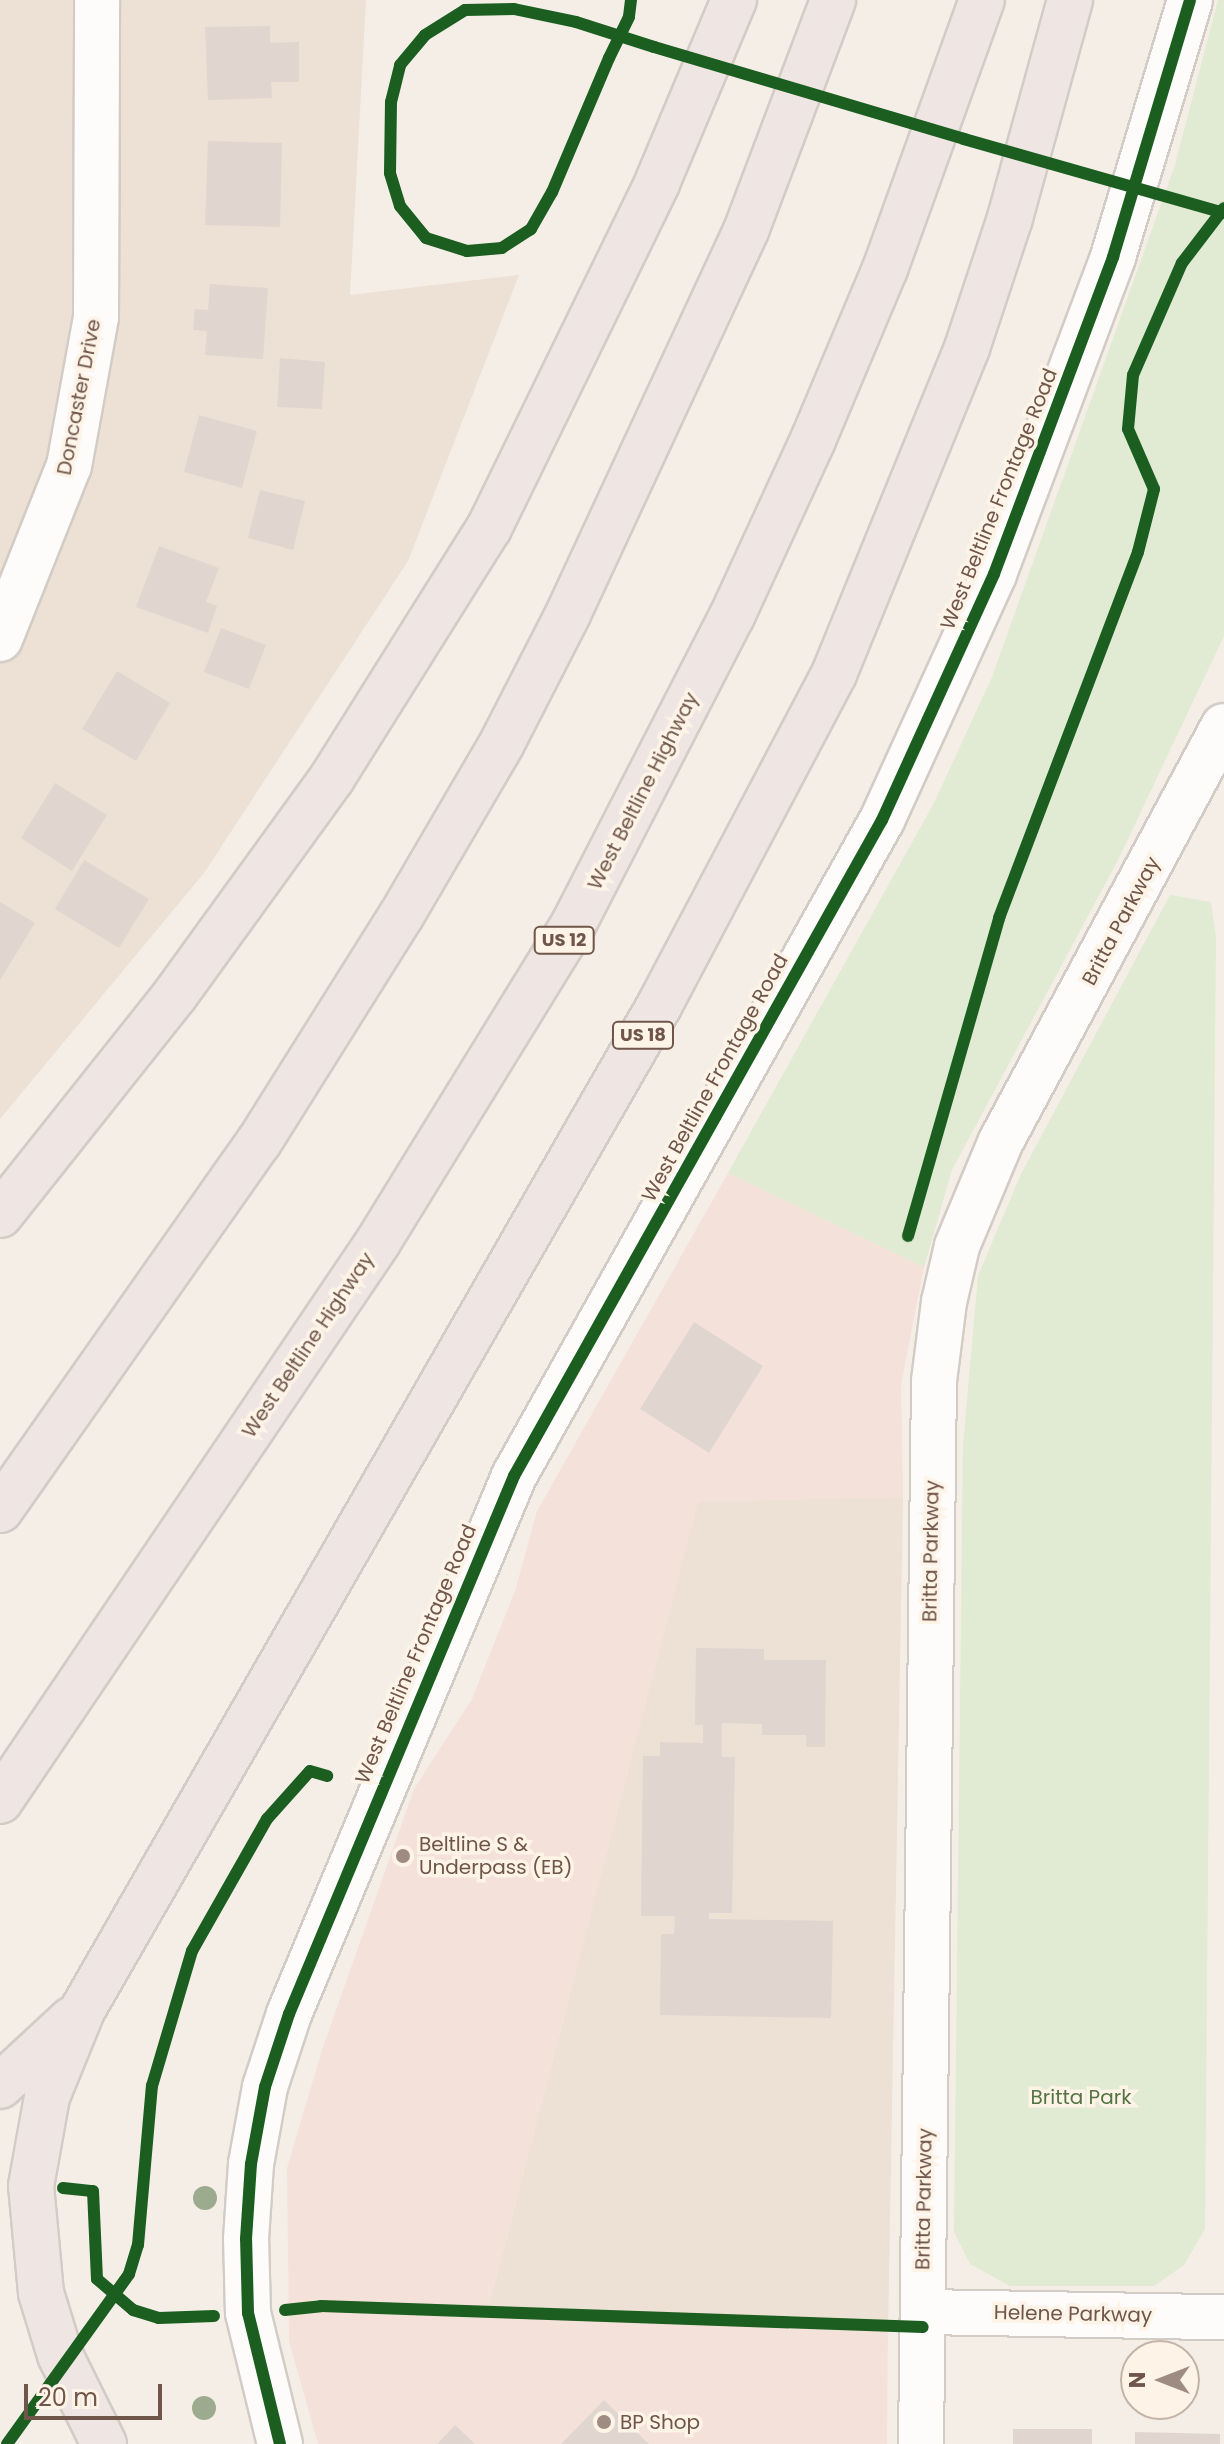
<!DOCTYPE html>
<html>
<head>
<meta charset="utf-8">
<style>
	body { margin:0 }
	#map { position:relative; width:1224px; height:2444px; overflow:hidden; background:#f4eee7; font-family:Poppins,sans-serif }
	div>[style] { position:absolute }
	.residential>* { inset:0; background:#ede0d4 }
	.commercial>* { inset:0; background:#f4e2da }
	.green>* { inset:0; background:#e1ead2 }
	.building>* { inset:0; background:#e0d6cf }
	.roads { filter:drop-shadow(2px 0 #d3cbc5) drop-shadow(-2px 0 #d3cbc5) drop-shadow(0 2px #d3cbc5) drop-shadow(0 -2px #d3cbc5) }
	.street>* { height:44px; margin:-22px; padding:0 22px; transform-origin:22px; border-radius:22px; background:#fdfcfb }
	.secondary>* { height:44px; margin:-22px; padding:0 22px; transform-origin:22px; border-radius:22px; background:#fdfcfb }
	.highway>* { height:44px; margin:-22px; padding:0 22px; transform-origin:22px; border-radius:22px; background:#efe6e3 }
	.cycleway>* { height:12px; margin:-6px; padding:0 6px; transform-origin:6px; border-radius:6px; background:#1b5e20 }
	.trees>* { width:24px; height:24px; margin:-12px; border-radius:50%; background:#9cab8d }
	.dots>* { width:22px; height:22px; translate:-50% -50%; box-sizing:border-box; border:4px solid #fdf3e7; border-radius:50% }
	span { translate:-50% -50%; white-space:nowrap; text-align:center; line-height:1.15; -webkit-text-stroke:7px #fdf3e7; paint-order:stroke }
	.shield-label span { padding:2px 6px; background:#fdf3e7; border:2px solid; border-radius:6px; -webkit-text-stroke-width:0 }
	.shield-label { font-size:18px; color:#6f554a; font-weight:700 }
	.street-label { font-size:20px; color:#6f554a }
	.poi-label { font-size:20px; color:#6f554a }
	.left { translate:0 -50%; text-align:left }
	.park-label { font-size:20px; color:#547443 }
	.north { position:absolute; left:1120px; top:2340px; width:80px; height:80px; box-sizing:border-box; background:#fdf3e7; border:2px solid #c4b4a8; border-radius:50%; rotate:270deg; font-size:22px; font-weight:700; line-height:32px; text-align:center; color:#6f554a }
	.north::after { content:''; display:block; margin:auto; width:28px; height:36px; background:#9e8b81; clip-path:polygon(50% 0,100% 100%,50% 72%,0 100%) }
	.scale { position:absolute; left:24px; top:2384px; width:138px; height:36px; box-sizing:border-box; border:4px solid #6f554a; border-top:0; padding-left:10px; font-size:24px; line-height:28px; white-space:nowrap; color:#6f554a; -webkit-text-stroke:6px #fdf3e7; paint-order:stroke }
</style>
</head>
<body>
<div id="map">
	<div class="residential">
		<div style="clip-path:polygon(0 0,366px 0,350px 295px,519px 275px,408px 561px,204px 873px,0 1119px)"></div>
		<div style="clip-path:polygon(903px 1497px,888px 2327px,487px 2313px,698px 1501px)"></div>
	</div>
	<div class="commercial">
		<div style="clip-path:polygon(728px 1173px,924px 1267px,901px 1385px,903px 1497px,698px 1502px,487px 2313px,888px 2327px,887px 2444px,318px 2444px,289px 2341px,287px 2168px,322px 2050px,414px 1789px,472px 1699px,515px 1591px,537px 1511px)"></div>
	</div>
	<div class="green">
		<div style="clip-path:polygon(1218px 0,1224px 0,1224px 636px,1119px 858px,952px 1170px,924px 1267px,728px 1173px,934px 803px,992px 677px,1175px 165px)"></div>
		<div style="clip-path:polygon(1170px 895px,1211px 902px,1216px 937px,1205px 2229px,1184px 2265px,1154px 2286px,1010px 2286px,970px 2264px,954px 2232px,963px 1445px,978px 1276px,1021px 1174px)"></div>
	</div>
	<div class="building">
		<div style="clip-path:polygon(270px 26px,270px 43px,299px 42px,299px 82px,271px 82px,272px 98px,208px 100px,205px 27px)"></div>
		<div style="clip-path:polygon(208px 141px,282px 143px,280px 227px,205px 225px)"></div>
		<div style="clip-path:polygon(210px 284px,268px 288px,263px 359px,205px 355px,207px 331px,193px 330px,195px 309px,208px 310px)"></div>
		<div style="clip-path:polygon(280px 358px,325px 362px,322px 409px,277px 407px)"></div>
		<div style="clip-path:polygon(199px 415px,257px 431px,242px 488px,184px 472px)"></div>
		<div style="clip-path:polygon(260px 490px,305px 501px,293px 550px,248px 538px)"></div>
		<div style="clip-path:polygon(159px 546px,219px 568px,206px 602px,217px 606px,208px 633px,136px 607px)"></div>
		<div style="clip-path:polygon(221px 628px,266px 645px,249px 689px,204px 672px)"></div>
		<div style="clip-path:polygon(117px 671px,170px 703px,136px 761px,82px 729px)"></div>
		<div style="clip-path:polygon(55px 783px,107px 815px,72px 871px,21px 838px)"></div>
		<div style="clip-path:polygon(84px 860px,149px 899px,119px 948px,55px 909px)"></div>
		<div style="clip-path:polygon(0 902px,35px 923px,0 980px)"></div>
		<div style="clip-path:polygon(694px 1322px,763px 1366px,709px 1453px,640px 1409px)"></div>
		<div style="clip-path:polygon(696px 1648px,764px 1649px,764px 1660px,826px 1660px,825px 1747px,806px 1747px,806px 1735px,762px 1735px,762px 1724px,722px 1723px,722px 1757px,735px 1757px,732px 1913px,709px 1913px,709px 1919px,833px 1921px,831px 2018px,660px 2015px,661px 1934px,674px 1934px,675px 1916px,641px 1916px,643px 1756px,660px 1756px,660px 1742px,703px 1743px,703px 1725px,695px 1725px)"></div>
		<div style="clip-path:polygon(604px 2400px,649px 2444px,561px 2444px)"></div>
		<div style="clip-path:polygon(455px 2425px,475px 2444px,437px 2444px)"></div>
		<div style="clip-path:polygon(1013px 2429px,1092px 2429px,1092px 2444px,1013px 2444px)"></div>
		<div style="clip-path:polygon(1135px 2432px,1220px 2434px,1220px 2444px,1135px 2444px)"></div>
	</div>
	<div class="roads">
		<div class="street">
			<div style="left:0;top:639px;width:186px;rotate:-68.3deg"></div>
			<div style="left:69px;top:466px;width:151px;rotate:-79.7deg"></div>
			<div style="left:96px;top:317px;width:317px;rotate:-89.8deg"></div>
			<div style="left:923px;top:2312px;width:301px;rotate:1deg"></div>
			<div style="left:921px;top:2444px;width:1063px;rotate:-89.3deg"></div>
			<div style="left:934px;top:1381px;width:80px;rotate:-82.8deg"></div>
			<div style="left:944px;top:1302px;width:57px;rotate:-76.9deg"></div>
			<div style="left:957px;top:1246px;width:112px;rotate:-67.3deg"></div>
			<div style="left:1000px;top:1143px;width:473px;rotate:-61.8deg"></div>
		</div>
		<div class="secondary">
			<div style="left:280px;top:2444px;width:135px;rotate:-103.7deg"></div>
			<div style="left:248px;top:2313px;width:74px;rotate:-91.5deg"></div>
			<div style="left:246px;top:2239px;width:75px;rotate:-86.2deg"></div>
			<div style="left:251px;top:2164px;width:78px;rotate:-79.7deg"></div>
			<div style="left:265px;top:2087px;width:77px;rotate:-71.8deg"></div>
			<div style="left:289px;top:2014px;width:583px;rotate:-67.3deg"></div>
			<div style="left:514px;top:1476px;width:752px;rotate:-60.71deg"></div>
			<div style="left:882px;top:820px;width:270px;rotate:-65.5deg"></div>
			<div style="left:994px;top:574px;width:339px;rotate:-69.4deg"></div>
			<div style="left:1113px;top:257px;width:268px;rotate:-73.3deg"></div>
		</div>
		<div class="highway">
			<div style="left:0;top:1215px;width:281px;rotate:-51.5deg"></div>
			<div style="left:175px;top:995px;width:268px;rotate:-54.1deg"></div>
			<div style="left:332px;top:778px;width:295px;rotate:-57.9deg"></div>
			<div style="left:489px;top:528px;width:384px;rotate:-64deg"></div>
			<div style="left:657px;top:183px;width:199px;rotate:-67.2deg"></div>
			<div style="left:0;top:1510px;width:450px;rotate:-54.9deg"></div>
			<div style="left:259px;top:1142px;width:267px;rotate:-57.9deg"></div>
			<div style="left:401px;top:916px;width:200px;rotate:-59.7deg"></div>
			<div style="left:502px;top:743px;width:145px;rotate:-62.9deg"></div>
			<div style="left:568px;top:614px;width:425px;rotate:-65.1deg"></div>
			<div style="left:747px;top:228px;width:244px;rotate:-69.3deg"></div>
			<div style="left:0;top:1801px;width:675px;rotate:-55.93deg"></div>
			<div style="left:378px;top:1242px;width:372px;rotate:-58.4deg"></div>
			<div style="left:573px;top:925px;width:348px;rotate:-62.8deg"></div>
			<div style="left:732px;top:616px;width:194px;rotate:-65.3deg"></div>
			<div style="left:813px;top:440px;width:186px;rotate:-67.2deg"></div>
			<div style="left:885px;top:269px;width:286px;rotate:-70.2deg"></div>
			<div style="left:0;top:2086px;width:98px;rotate:-42.9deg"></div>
			<div style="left:104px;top:2444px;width:99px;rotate:-116.3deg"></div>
			<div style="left:60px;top:2355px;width:65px;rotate:-107deg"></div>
			<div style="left:41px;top:2293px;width:107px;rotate:-95.3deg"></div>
			<div style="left:31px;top:2186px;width:90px;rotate:-79.8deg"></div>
			<div style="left:47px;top:2097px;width:95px;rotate:-67.8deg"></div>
			<div style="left:83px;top:2009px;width:1157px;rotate:-60.13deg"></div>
			<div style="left:659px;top:1006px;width:375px;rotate:-62.2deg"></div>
			<div style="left:834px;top:674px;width:352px;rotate:-67.8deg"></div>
			<div style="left:967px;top:348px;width:137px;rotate:-71.7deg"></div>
			<div style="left:1010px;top:218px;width:226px;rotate:-74.6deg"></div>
		</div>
	</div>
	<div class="cycleway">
		<div style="left:631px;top:0;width:17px;rotate:97deg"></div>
		<div style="left:629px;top:17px;width:46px;rotate:116deg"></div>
		<div style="left:609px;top:58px;width:146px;rotate:113deg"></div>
		<div style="left:552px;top:192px;width:43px;rotate:119.6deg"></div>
		<div style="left:531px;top:229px;width:35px;rotate:147deg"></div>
		<div style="left:502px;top:248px;width:35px;rotate:175deg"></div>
		<div style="left:467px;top:251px;width:43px;rotate:-162.4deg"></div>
		<div style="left:426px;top:238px;width:41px;rotate:-129.1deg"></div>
		<div style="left:400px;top:206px;width:34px;rotate:-107deg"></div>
		<div style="left:390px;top:173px;width:71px;rotate:-89.2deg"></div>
		<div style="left:391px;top:102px;width:38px;rotate:-76deg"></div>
		<div style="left:400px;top:65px;width:39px;rotate:-50deg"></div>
		<div style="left:425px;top:35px;width:47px;rotate:-32deg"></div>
		<div style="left:465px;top:10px;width:49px;rotate:-1.2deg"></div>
		<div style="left:514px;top:9px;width:63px;rotate:11.8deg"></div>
		<div style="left:576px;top:22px;width:82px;rotate:17.8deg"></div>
		<div style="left:654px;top:47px;width:323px;rotate:16.5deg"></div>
		<div style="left:964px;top:139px;width:270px;rotate:15.9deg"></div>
		<div style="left:908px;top:1236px;width:331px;rotate:-74deg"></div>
		<div style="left:999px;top:918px;width:392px;rotate:-69.2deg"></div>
		<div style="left:1138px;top:552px;width:65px;rotate:-75.7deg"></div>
		<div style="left:1154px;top:489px;width:65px;rotate:-113.4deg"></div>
		<div style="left:1128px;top:429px;width:54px;rotate:-84.7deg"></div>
		<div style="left:1133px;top:375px;width:122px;rotate:-66.4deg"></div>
		<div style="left:1182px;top:263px;width:69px;rotate:-52.6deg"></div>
		<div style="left:63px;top:2188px;width:30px;rotate:6deg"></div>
		<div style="left:93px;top:2191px;width:88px;rotate:87.4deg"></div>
		<div style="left:97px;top:2279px;width:48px;rotate:40.7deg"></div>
		<div style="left:133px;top:2310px;width:27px;rotate:17deg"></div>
		<div style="left:159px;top:2318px;width:55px;rotate:-2.1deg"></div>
		<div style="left:285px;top:2310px;width:36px;rotate:-6deg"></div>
		<div style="left:321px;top:2306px;width:602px;rotate:2deg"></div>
		<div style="left:7px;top:2444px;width:209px;rotate:-54.3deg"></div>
		<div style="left:129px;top:2274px;width:30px;rotate:-73deg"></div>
		<div style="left:138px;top:2245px;width:160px;rotate:-85deg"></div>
		<div style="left:152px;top:2086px;width:141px;rotate:-73.5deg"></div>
		<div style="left:192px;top:1951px;width:152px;rotate:-60.4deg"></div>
		<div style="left:267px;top:1819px;width:64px;rotate:-48.1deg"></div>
		<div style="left:310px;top:1771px;width:18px;rotate:16deg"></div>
		<div style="left:280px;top:2444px;width:135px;rotate:-103.7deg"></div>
		<div style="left:248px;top:2313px;width:74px;rotate:-91.5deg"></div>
		<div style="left:246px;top:2239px;width:75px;rotate:-86.2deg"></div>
		<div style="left:251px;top:2164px;width:78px;rotate:-79.7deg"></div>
		<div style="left:265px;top:2087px;width:77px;rotate:-71.8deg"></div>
		<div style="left:289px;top:2014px;width:583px;rotate:-67.3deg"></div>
		<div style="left:514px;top:1476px;width:752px;rotate:-60.71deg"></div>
		<div style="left:882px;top:820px;width:270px;rotate:-65.5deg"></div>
		<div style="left:994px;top:574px;width:339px;rotate:-69.4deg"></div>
		<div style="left:1113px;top:257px;width:268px;rotate:-73.3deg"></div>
	</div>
	<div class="trees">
		<div style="left:205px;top:2198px"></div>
		<div style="left:204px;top:2408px"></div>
	</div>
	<div class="dots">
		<div style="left:403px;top:1856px;background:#9e8b81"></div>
		<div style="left:604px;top:2422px;background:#9e8b81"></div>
	</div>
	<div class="shield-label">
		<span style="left:564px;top:940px">US 12</span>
		<span style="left:643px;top:1035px">US 18</span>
	</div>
	<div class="street-label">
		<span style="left:79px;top:397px;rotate:-79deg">Doncaster Drive</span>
		<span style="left:999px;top:499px;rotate:-68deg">West Beltline Frontage Road</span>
		<span style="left:643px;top:791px;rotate:-63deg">West Beltline Highway</span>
		<span style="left:1121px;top:921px;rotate:-62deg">Britta Parkway</span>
		<span style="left:715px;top:1078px;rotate:-61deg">West Beltline Frontage Road</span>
		<span style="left:308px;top:1345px;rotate:-56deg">West Beltline Highway</span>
		<span style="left:931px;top:1551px;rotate:-89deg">Britta Parkway</span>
		<span style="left:416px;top:1654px;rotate:-67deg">West Beltline Frontage Road</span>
		<span style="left:924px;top:2199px;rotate:-89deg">Britta Parkway</span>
		<span style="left:1073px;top:2314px;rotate:1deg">Helene Parkway</span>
	</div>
	<div class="poi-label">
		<span class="left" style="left:419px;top:1856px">Beltline S &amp;<br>Underpass (EB)</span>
		<span class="left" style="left:620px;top:2422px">BP Shop</span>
	</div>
	<div class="park-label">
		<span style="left:1081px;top:2097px">Britta Park</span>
	</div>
	<div class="north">N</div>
	<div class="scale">20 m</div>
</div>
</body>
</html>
